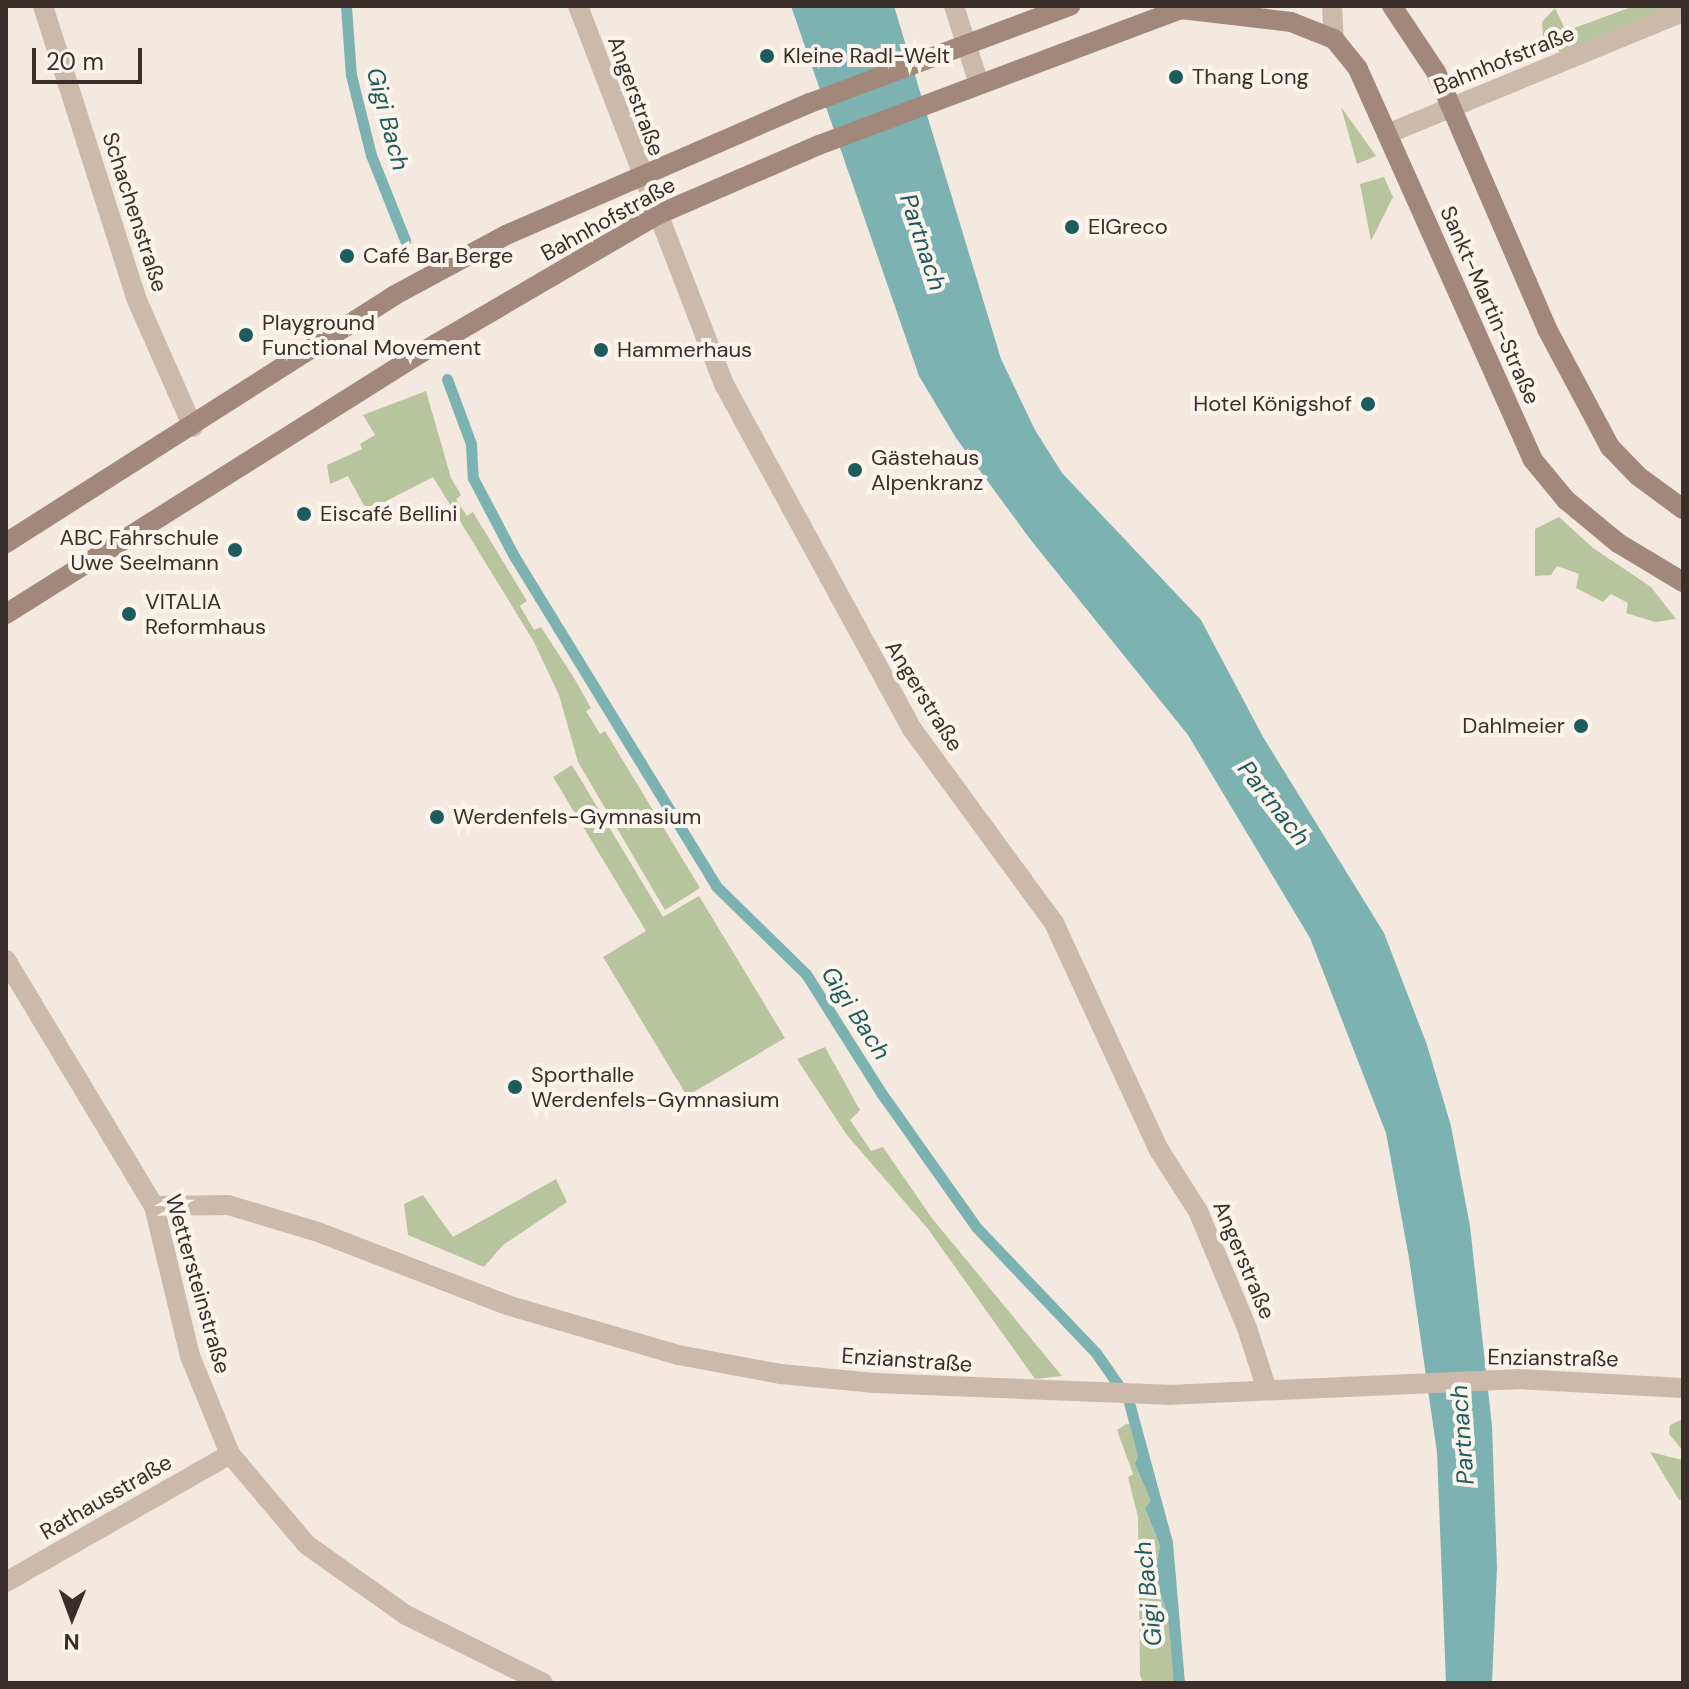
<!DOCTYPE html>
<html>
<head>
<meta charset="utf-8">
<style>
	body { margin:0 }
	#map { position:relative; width:1689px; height:1689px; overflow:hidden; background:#f4e9df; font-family:"DM Sans",sans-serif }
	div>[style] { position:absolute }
	.green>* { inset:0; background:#b8c49e }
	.water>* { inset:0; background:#7db2b2 }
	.stream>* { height:11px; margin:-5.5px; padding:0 5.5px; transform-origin:5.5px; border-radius:5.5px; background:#7db2b2 }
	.minor>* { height:20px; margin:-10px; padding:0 10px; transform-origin:10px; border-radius:10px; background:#cdb9aa }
	.tertiary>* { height:20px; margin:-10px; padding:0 10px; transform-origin:10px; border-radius:10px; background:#cdb9aa }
	.secondary>* { height:20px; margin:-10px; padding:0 10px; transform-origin:10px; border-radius:10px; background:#a1887b }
	.dots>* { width:22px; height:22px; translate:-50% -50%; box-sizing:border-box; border:4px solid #fbf4ec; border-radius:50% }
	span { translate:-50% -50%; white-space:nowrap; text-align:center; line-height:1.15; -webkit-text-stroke:8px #fbf4ec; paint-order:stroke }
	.poi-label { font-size:22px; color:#3a2e2a }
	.left { translate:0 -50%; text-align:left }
	.right { translate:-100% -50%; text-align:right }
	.street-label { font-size:22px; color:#3a2e2a }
	.water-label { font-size:24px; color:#1e5b5d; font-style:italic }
	.frame { position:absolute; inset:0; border:8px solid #3a2e2a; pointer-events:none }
	.north { position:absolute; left:32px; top:1577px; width:80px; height:80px; -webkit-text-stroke:6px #fbf4ec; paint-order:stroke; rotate:181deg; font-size:22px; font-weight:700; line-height:32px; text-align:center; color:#3a2e2a }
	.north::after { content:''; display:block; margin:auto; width:28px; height:36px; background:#3a2e2a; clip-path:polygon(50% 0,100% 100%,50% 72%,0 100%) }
	.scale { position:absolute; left:32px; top:48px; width:110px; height:36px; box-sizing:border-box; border:4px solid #3a2e2a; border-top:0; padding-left:10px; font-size:24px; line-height:28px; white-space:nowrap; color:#3a2e2a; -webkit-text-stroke:6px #fbf4ec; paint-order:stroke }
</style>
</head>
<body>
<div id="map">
	<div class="green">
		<div style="clip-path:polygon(1634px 6px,1683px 6px,1561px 53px,1543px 37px,1542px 22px,1555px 8px,1566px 31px)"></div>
		<div style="clip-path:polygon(1341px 107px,1376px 156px,1357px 164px)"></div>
		<div style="clip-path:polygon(1384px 177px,1393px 197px,1371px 241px,1360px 184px)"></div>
		<div style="clip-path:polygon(426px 391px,451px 478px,461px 495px,456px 499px,467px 516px,473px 512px,527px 601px,520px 606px,534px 630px,541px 627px,574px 678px,591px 708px,586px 711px,600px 734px,605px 731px,700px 888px,665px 910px,578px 762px,559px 695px,534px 642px,433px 477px,367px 511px,348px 476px,330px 484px,327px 465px,362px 449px,360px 444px,375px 435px,363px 415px)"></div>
		<div style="clip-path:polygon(1559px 517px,1593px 548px,1651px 587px,1676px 619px,1655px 622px,1626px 613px,1628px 603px,1611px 594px,1603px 602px,1576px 588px,1579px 574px,1557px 566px,1551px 575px,1535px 576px,1535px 529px)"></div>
		<div style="clip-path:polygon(572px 765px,663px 917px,699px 896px,785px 1038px,687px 1096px,603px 957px,646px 931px,553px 777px)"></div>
		<div style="clip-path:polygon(825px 1047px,860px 1110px,850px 1120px,871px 1151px,883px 1147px,931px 1217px,1062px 1376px,1035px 1379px,928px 1229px,846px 1134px,797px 1059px)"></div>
		<div style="clip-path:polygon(556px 1179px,567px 1202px,503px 1245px,484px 1267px,408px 1235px,404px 1204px,423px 1195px,453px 1237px)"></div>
		<div style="clip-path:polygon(1683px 1419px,1683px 1451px,1669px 1434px,1670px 1425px)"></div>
		<div style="clip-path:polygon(1126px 1424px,1135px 1425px,1142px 1447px,1136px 1464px,1151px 1500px,1145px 1510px,1160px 1546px,1154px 1574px,1171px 1626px,1179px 1683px,1143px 1683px,1140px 1675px,1138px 1517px,1128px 1477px,1133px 1474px,1117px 1430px)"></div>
		<div style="clip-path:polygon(1650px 1452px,1683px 1460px,1683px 1499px,1679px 1500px)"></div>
	</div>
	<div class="water">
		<div style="clip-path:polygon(791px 6px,894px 6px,1001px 359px,1035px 430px,1062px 473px,1201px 620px,1263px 737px,1384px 933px,1427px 1045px,1451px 1126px,1470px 1226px,1492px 1426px,1497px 1568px,1492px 1683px,1446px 1683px,1437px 1452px,1409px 1258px,1386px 1133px,1310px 938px,1188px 735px,1030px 539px,956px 438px,919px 376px)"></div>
		<div style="clip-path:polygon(1142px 1447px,1166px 1541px,1171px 1626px,1154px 1574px,1160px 1546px,1145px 1509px,1151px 1500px,1135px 1464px)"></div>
	</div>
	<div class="stream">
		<div style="left:346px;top:6px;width:69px;rotate:85.9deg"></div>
		<div style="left:351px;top:75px;width:82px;rotate:76deg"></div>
		<div style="left:371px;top:155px;width:92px;rotate:68.2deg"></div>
		<div style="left:447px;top:379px;width:69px;rotate:69.7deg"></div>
		<div style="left:471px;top:444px;width:34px;rotate:87deg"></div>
		<div style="left:473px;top:478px;width:88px;rotate:62.3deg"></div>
		<div style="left:514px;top:556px;width:387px;rotate:58.5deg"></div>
		<div style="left:716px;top:886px;width:126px;rotate:44.4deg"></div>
		<div style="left:806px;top:974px;width:142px;rotate:57.7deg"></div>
		<div style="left:882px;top:1094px;width:164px;rotate:54.7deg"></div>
		<div style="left:977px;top:1228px;width:173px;rotate:46.4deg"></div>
		<div style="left:1096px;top:1353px;width:56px;rotate:55.2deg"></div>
		<div style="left:1128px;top:1399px;width:149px;rotate:74.8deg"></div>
		<div style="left:1167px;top:1543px;width:141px;rotate:85.1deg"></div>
	</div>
	<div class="minor">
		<div style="left:43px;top:6px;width:306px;rotate:72.3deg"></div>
		<div style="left:136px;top:298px;width:141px;rotate:66.2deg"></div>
		<div style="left:578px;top:6px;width:407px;rotate:68.9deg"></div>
		<div style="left:725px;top:386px;width:391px;rotate:61.4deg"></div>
		<div style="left:912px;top:729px;width:240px;rotate:53.8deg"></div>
		<div style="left:1054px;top:923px;width:250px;rotate:65.2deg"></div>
		<div style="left:1159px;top:1150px;width:72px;rotate:57.4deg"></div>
		<div style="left:1198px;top:1211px;width:127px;rotate:67.3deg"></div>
		<div style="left:1247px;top:1328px;width:65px;rotate:72.1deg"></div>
		<div style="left:954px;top:6px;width:82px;rotate:72.2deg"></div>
		<div style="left:6px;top:960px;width:287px;rotate:59deg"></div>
		<div style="left:154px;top:1206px;width:154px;rotate:76.5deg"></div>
		<div style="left:190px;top:1356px;width:106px;rotate:67.8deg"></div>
		<div style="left:230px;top:1454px;width:119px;rotate:49.8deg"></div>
		<div style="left:307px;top:1545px;width:121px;rotate:35.3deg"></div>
		<div style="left:406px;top:1615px;width:153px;rotate:26.4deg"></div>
		<div style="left:154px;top:1206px;width:74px;rotate:-0.8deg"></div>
		<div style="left:228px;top:1205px;width:94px;rotate:16.7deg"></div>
		<div style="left:318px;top:1232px;width:203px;rotate:21.1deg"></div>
		<div style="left:507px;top:1305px;width:178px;rotate:16.3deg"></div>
		<div style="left:678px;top:1355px;width:105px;rotate:10.5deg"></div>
		<div style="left:781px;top:1374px;width:94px;rotate:5.5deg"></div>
		<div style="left:875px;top:1383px;width:293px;rotate:2.3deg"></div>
		<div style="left:1168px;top:1395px;width:349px;rotate:-2.6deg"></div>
		<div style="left:1517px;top:1379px;width:166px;rotate:3.1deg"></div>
		<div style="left:6px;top:1582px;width:258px;rotate:-29.7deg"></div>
	</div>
	<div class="tertiary">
		<div style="left:1332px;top:6px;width:33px;rotate:87deg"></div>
		<div style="left:1387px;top:134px;width:320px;rotate:-22.4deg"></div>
	</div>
	<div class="secondary">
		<div style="left:1392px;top:6px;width:79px;rotate:56.3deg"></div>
		<div style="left:1436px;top:72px;width:280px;rotate:66.6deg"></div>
		<div style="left:1547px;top:329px;width:134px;rotate:61.9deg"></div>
		<div style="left:1610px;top:447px;width:40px;rotate:46deg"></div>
		<div style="left:1638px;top:476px;width:56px;rotate:36.3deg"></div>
		<div style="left:6px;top:543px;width:461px;rotate:-32.5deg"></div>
		<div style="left:395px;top:295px;width:126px;rotate:-28.4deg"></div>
		<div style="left:506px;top:235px;width:331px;rotate:-23.5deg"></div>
		<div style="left:810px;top:103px;width:278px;rotate:-20.5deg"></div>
		<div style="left:6px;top:614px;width:488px;rotate:-32.2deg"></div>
		<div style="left:419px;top:354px;width:276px;rotate:-30.3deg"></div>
		<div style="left:657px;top:215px;width:176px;rotate:-23.4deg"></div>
		<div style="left:819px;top:145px;width:387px;rotate:-20.6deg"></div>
		<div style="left:1181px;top:9px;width:111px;rotate:6.7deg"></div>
		<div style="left:1291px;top:22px;width:46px;rotate:21.6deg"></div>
		<div style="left:1334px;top:39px;width:38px;rotate:51deg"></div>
		<div style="left:1358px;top:69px;width:428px;rotate:65.9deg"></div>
		<div style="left:1533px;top:460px;width:52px;rotate:50.5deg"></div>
		<div style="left:1566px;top:500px;width:67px;rotate:39.6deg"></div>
		<div style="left:1618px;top:543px;width:76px;rotate:31deg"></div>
	</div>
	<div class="dots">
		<div style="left:767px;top:56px;background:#1e5b5d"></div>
		<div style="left:1176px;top:77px;background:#1e5b5d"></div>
		<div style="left:1072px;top:227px;background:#1e5b5d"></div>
		<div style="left:347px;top:256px;background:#1e5b5d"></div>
		<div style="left:246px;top:335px;background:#1e5b5d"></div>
		<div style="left:601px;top:350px;background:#1e5b5d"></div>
		<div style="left:1368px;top:404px;background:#1e5b5d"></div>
		<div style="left:855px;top:470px;background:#1e5b5d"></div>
		<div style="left:304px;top:514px;background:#1e5b5d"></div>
		<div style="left:235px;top:550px;background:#1e5b5d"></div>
		<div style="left:129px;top:614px;background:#1e5b5d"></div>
		<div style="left:1581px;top:726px;background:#1e5b5d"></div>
		<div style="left:437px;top:817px;background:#1e5b5d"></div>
		<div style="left:515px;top:1087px;background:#1e5b5d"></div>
	</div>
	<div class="poi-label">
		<span class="left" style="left:783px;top:56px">Kleine Radl-Welt</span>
		<span class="left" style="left:1192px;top:77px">Thang Long</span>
		<span class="left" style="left:1088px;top:227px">ElGreco</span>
		<span class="left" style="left:363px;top:256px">Café Bar Berge</span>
		<span class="left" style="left:262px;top:335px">Playground<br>Functional Movement</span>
		<span class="left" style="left:617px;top:350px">Hammerhaus</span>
		<span class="right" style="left:1352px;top:404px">Hotel Königshof</span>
		<span class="left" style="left:871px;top:470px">Gästehaus<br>Alpenkranz</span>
		<span class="left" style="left:320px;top:514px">Eiscafé Bellini</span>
		<span class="right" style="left:219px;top:550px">ABC Fahrschule<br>Uwe Seelmann</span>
		<span class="left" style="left:145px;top:614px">VITALIA<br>Reformhaus</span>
		<span class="right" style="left:1565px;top:726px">Dahlmeier</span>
		<span class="left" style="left:453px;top:817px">Werdenfels-Gymnasium</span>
		<span class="left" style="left:531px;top:1087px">Sporthalle<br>Werdenfels-Gymnasium</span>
	</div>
	<div class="street-label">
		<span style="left:1504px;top:60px;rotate:-22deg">Bahnhofstraße</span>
		<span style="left:636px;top:96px;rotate:70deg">Angerstraße</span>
		<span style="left:135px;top:212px;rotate:72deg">Schachenstraße</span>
		<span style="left:608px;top:219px;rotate:-29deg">Bahnhofstraße</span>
		<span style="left:1490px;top:305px;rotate:66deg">Sankt-Martin-Straße</span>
		<span style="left:924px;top:696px;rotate:58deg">Angerstraße</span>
		<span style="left:1244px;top:1260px;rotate:67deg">Angerstraße</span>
		<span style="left:198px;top:1284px;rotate:74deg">Wettersteinstraße</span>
		<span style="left:1553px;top:1358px;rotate:1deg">Enzianstraße</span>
		<span style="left:907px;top:1360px;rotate:4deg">Enzianstraße</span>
		<span style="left:106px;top:1497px;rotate:-30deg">Rathausstraße</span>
	</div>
	<div class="water-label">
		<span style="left:388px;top:119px;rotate:75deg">Gigi Bach</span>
		<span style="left:923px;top:242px;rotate:72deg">Partnach</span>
		<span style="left:1274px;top:803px;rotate:52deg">Partnach</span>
		<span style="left:856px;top:1013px;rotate:57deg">Gigi Bach</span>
		<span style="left:1462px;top:1435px;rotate:-94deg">Partnach</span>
		<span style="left:1148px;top:1594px;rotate:-96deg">Gigi Bach</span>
	</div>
	<div class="frame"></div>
	<div class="north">N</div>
	<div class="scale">20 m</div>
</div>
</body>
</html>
